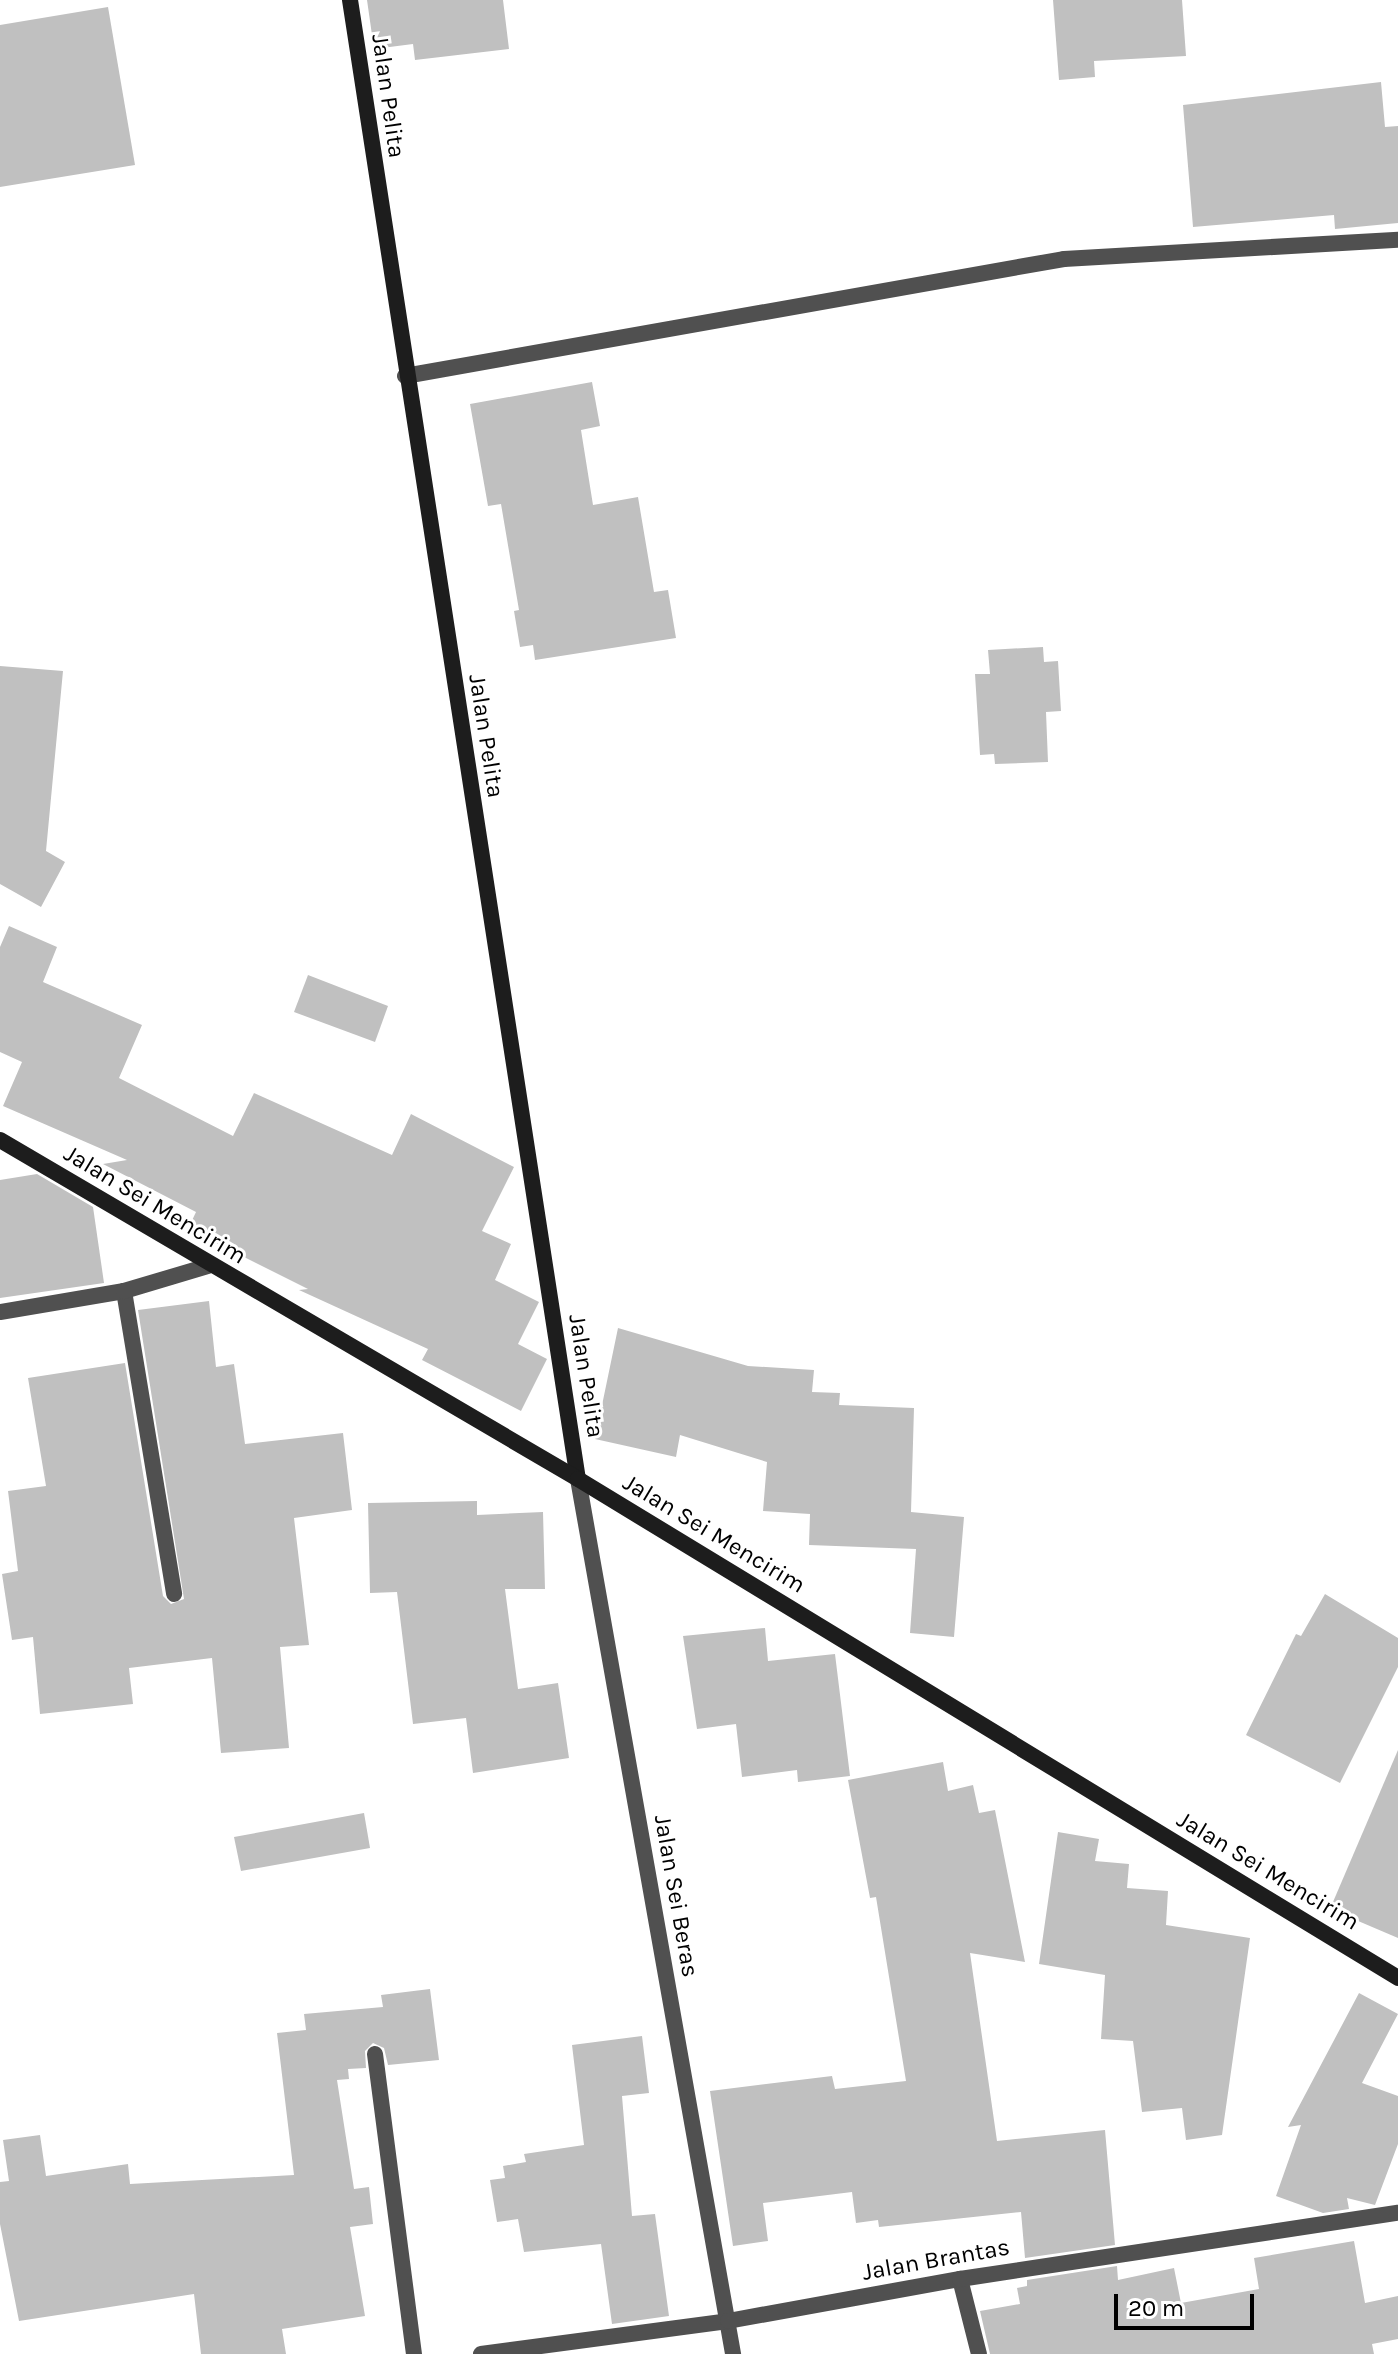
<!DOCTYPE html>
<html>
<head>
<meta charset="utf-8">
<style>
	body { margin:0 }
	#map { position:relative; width:1398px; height:2354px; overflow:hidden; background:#fff; font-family:Karla,sans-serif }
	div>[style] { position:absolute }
	.building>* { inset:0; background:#c0c0c0 }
	.lane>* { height:16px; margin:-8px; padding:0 8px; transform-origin:8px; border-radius:8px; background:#505050 }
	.street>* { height:16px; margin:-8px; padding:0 8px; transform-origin:8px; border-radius:8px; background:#505050 }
	.secondary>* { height:16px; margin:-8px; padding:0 8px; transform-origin:8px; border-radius:8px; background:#1d1d1d }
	span { translate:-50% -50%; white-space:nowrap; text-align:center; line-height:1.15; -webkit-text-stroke:6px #fff; paint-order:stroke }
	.street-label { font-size:24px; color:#000 }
	.scale { position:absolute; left:1114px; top:2294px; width:140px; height:36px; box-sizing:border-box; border:4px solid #000; border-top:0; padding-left:10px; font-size:24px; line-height:28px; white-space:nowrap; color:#000; -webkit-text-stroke:6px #fff; paint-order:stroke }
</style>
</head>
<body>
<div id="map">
	<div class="building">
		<div style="clip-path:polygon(367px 0,503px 0,509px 49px,415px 60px,413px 44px,374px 49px)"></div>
		<div style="clip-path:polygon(1053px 0,1182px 0,1186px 56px,1094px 61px,1095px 77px,1059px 80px)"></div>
		<div style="clip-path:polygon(108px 7px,135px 165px,0 187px,0 25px)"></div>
		<div style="clip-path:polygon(1381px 82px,1385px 127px,1398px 126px,1398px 223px,1335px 229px,1334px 215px,1193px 227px,1183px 105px)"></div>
		<div style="clip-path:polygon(592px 382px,600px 426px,581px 430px,593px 505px,638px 497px,654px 592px,668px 590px,676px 638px,535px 660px,533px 645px,520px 647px,514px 611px,519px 610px,501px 504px,488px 506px,470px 404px)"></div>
		<div style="clip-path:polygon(1043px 647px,1044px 662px,1058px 661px,1061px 711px,1046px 712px,1048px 762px,995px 764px,994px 754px,980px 755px,975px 674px,990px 674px,988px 650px)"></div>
		<div style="clip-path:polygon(0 666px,63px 671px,46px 851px,65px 862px,41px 907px,0 884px)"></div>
		<div style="clip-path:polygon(9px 926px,57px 947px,43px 982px,142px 1025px,119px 1078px,233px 1136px,254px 1093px,392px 1155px,411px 1114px,514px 1167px,482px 1231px,511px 1244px,495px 1280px,539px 1302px,518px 1344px,547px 1359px,521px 1411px,422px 1360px,428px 1349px,299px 1290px,308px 1289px,188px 1229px,196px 1212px,103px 1164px,127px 1160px,3px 1106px,22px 1062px,0 1052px,0 947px)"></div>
		<div style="clip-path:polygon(308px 975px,388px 1006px,375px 1042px,294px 1012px)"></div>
		<div style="clip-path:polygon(37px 1174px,93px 1207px,104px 1283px,0 1298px,0 1180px)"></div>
		<div style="clip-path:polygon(209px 1301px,216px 1367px,234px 1364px,245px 1444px,343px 1433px,352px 1510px,294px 1518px,309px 1645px,280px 1647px,289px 1748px,221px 1753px,212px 1658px,129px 1668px,133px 1704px,40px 1714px,33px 1637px,12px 1640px,2px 1574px,18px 1571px,8px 1491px,46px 1486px,28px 1378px,125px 1363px,163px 1596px,171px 1604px,184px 1599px,138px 1310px)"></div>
		<div style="clip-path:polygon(618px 1328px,748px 1366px,814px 1370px,812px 1392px,840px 1393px,839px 1405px,914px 1408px,911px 1512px,964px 1517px,954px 1637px,910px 1633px,916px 1549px,809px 1545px,810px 1514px,763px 1511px,767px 1462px,680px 1435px,676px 1457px,595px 1439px)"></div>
		<div style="clip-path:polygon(477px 1501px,477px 1515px,543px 1512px,545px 1589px,505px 1589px,518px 1689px,558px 1683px,569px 1758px,473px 1773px,466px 1718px,413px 1724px,397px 1592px,370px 1593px,368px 1503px)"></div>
		<div style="clip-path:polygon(1325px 1594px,1398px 1638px,1398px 1667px,1340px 1783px,1246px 1735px,1296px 1634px,1301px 1636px)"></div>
		<div style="clip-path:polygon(765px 1628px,768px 1661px,835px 1654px,850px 1776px,798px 1782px,797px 1770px,742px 1777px,736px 1724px,697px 1729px,683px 1636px)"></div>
		<div style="clip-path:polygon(1398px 1750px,1398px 1938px,1330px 1909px)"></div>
		<div style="clip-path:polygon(943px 1762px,948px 1791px,973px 1785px,979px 1813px,995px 1810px,1025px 1962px,970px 1953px,997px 2141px,1105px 2130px,1115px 2245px,1025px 2258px,1021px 2212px,879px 2227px,878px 2220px,856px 2223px,852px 2192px,763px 2203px,768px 2241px,733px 2246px,710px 2091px,832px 2076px,835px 2089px,906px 2081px,876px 1897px,870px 1898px,848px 1780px)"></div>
		<div style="clip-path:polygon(364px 1813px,370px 1848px,241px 1871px,234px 1837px)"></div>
		<div style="clip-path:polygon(1058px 1832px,1099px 1839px,1095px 1861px,1129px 1864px,1127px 1888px,1168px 1891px,1166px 1925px,1250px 1938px,1222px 2135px,1186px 2140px,1182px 2108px,1142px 2112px,1133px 2041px,1101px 2039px,1105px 1975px,1039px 1964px)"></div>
		<div style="clip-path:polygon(430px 1989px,439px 2060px,388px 2065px,384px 2048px,373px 2043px,365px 2051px,366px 2068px,348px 2069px,349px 2079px,337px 2080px,354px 2189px,369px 2187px,373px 2224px,350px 2227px,365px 2316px,282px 2329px,286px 2354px,201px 2354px,194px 2294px,19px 2321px,0 2224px,0 2182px,9px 2181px,3px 2140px,40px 2135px,46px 2176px,128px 2164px,130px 2184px,294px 2175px,277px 2033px,306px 2030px,304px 2014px,383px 2007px,381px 1995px)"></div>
		<div style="clip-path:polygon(1359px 1993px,1398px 2014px,1362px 2083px,1398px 2096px,1398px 2144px,1375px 2205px,1347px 2198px,1349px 2209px,1323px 2213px,1276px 2196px,1301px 2125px,1288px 2127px)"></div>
		<div style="clip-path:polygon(642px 2036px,649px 2093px,622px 2096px,632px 2216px,655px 2214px,669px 2316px,612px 2324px,601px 2244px,524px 2252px,518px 2219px,497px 2222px,490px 2180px,505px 2178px,503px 2166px,526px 2162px,524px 2154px,584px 2145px,572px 2045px)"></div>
		<div style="clip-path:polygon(1354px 2241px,1365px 2303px,1398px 2296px,1398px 2339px,1372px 2344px,1374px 2354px,990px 2354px,980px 2311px,1020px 2304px,1017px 2288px,1027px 2286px,1027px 2280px,1117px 2266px,1118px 2280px,1174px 2268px,1181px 2303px,1259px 2289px,1254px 2258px)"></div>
	</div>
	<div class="lane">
		<div style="left:960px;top:2279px;width:77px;rotate:75.8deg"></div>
	</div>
	<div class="street">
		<div style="left:405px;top:376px;width:669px;rotate:-10.07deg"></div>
		<div style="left:1064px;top:259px;width:335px;rotate:-3.3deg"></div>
		<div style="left:124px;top:1291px;width:307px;rotate:80.6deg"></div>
		<div style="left:0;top:1312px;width:126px;rotate:-9.6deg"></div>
		<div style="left:124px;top:1291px;width:88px;rotate:-16.6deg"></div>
		<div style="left:578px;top:1479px;width:889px;rotate:79.95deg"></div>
		<div style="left:375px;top:2054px;width:303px;rotate:82.6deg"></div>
		<div style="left:481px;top:2354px;width:249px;rotate:-7.6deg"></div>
		<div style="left:728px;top:2321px;width:236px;rotate:-10.3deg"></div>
		<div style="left:960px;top:2279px;width:443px;rotate:-8.6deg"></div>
	</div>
	<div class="secondary">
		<div style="left:350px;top:0;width:1496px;rotate:81.24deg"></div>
		<div style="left:0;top:1140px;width:670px;rotate:30.39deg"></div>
		<div style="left:578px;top:1479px;width:960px;rotate:31.32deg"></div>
	</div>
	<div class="street-label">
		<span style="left:388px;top:96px;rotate:82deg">Jalan Pelita</span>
		<span style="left:486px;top:736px;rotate:81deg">Jalan Pelita</span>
		<span style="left:155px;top:1205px;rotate:31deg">Jalan Sei Mencirim</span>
		<span style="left:586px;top:1376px;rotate:81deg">Jalan Pelita</span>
		<span style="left:714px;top:1534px;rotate:31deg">Jalan Sei Mencirim</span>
		<span style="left:1268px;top:1871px;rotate:31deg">Jalan Sei Mencirim</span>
		<span style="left:676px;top:1896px;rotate:80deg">Jalan Sei Beras</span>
		<span style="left:936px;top:2260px;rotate:-10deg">Jalan Brantas</span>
	</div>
	<div class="scale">20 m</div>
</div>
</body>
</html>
